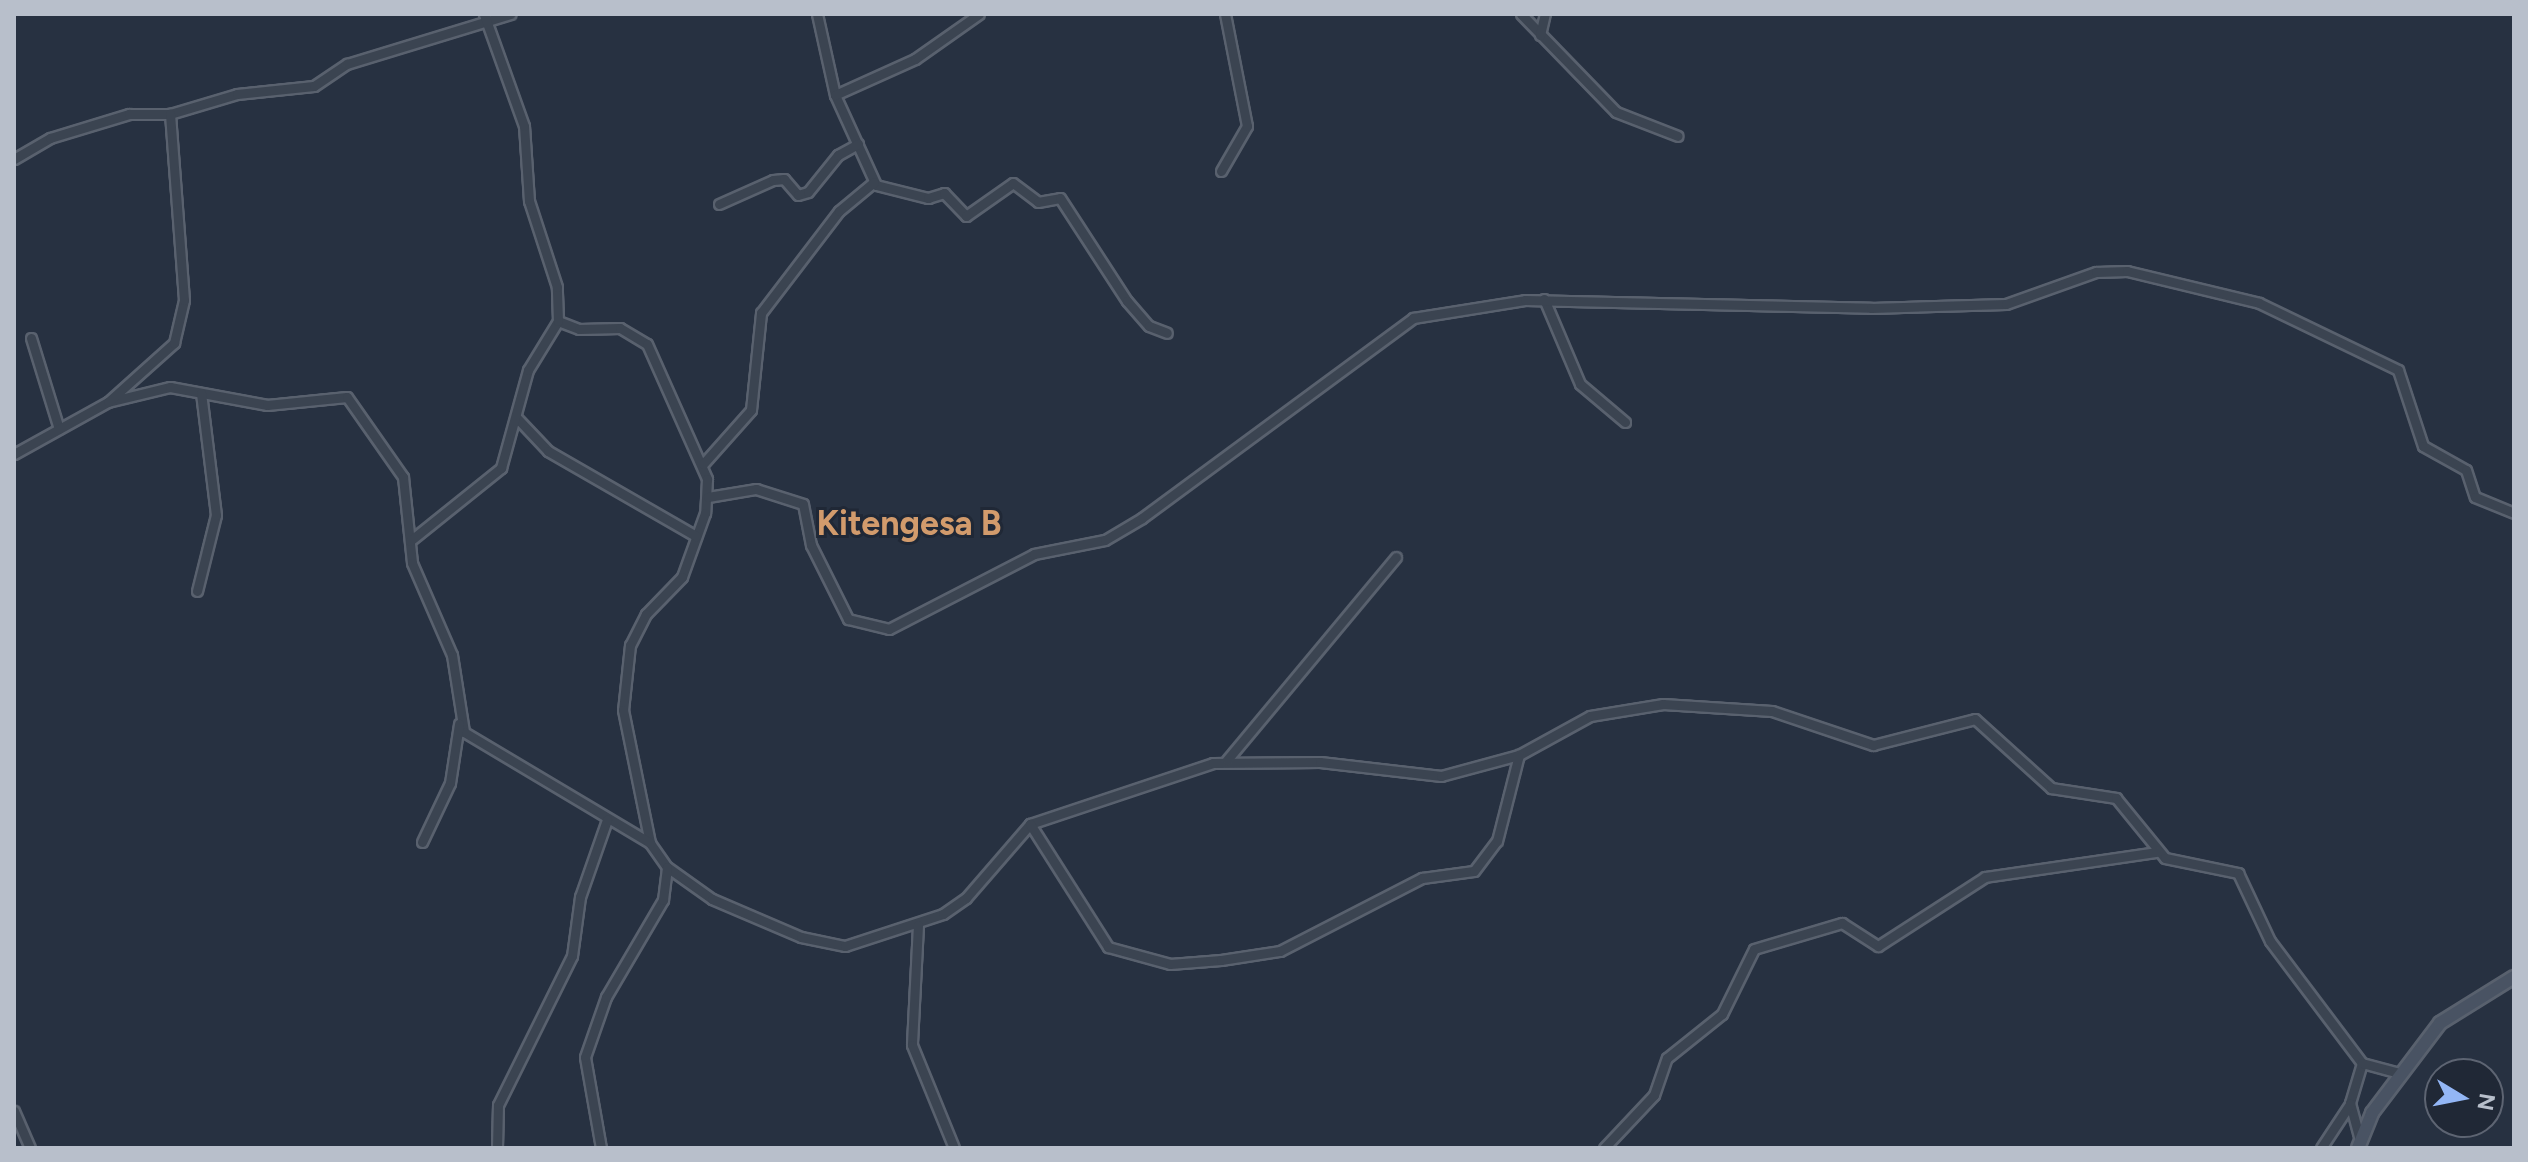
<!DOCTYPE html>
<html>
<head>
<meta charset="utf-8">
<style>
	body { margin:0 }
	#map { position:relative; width:2528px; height:1162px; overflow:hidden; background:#273141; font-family:Figtree,sans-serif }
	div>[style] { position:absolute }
	.roads { filter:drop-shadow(2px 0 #59616e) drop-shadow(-2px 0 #59616e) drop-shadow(0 2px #59616e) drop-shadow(0 -2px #59616e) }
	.street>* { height:9px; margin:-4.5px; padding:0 4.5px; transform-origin:4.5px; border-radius:4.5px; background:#3b4451 }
	.secondary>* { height:12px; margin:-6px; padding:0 6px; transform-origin:6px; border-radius:6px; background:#495363 }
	span { translate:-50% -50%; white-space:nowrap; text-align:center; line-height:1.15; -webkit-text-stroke:6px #202836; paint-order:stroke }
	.quarter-label { font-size:34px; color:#d29b6c; font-weight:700 }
	.frame { position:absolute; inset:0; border:16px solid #b8bfcb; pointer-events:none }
	.north { position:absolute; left:2424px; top:1058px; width:80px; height:80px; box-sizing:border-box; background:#202836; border:2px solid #5d6472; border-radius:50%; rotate:100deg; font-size:22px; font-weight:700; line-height:32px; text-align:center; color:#b8bfcb }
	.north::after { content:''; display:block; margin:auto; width:28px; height:36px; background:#93b6f5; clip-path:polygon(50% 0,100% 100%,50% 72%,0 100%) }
</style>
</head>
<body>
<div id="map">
	<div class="roads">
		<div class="street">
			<div style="left:817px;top:14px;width:83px;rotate:77.5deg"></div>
			<div style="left:835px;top:95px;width:99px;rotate:65.5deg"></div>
			<div style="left:876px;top:185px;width:54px;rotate:14deg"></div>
			<div style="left:928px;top:198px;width:17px;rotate:-17deg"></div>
			<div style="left:944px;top:193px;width:32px;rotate:46deg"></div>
			<div style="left:966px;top:216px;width:57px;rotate:-35.1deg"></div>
			<div style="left:1013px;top:183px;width:31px;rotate:37deg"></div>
			<div style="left:1038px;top:202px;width:22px;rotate:-10deg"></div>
			<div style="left:1060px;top:198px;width:123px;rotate:57deg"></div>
			<div style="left:1127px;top:301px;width:33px;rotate:49deg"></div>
			<div style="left:1149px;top:326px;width:19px;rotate:21deg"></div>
			<div style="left:1521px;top:14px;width:136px;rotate:45.9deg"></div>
			<div style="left:1616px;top:112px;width:66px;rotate:21.2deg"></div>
			<div style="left:1540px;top:35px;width:22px;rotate:-77deg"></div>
			<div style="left:835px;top:95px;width:88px;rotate:-24.2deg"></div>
			<div style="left:915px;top:59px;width:78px;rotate:-35.1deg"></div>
			<div style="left:14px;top:159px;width:42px;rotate:-30.3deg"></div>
			<div style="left:50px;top:138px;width:83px;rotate:-16.9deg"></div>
			<div style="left:129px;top:114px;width:41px"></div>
			<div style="left:170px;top:114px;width:70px;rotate:-16.6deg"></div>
			<div style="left:237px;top:94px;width:77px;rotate:-5.9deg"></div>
			<div style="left:314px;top:86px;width:40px;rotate:-34deg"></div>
			<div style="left:347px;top:64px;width:171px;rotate:-17deg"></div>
			<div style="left:1221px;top:171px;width:52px;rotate:-60deg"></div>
			<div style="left:1247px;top:126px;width:114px;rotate:-101.1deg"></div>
			<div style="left:719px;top:204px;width:59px;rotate:-24deg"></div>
			<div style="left:773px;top:180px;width:11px;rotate:-5deg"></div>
			<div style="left:784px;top:179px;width:21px;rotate:49deg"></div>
			<div style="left:798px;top:195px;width:10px;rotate:-17deg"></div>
			<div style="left:808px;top:192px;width:48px;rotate:-51deg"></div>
			<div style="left:838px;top:155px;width:23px;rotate:-29deg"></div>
			<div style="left:1544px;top:299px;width:92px;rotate:67deg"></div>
			<div style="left:1580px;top:384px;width:59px;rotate:40.2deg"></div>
			<div style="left:558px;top:321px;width:22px;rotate:21deg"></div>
			<div style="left:579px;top:329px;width:41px;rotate:-1.4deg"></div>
			<div style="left:620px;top:328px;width:31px;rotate:31deg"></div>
			<div style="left:647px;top:344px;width:148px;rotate:66deg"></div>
			<div style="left:707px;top:479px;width:34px;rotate:93deg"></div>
			<div style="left:705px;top:513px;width:68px;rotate:109.8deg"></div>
			<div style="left:682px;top:577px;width:52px;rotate:134.2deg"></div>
			<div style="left:646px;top:614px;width:35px;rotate:117deg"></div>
			<div style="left:630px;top:645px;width:65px;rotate:96.1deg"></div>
			<div style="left:623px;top:710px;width:136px;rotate:78.5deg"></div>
			<div style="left:650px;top:843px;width:29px;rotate:55deg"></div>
			<div style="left:667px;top:867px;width:55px;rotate:35.4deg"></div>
			<div style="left:712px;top:899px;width:97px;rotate:23.1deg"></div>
			<div style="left:801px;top:937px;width:45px;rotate:11.6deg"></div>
			<div style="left:845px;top:946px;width:103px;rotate:-18.1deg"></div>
			<div style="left:943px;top:914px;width:28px;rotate:-35deg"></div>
			<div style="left:966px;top:898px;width:98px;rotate:-49.1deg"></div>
			<div style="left:1030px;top:824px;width:193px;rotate:-18.4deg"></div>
			<div style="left:1213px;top:763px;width:107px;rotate:-0.5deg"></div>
			<div style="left:1320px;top:762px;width:122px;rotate:6.6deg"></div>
			<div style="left:1441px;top:776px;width:81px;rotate:-15.1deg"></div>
			<div style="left:1519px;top:755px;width:81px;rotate:-28.8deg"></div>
			<div style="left:1590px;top:716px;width:74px;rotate:-9.3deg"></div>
			<div style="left:1663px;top:704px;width:109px;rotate:3.7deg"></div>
			<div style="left:1772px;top:711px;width:107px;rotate:18.6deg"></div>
			<div style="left:1873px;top:745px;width:105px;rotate:-14.3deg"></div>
			<div style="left:1975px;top:719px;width:103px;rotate:42.2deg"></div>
			<div style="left:2051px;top:788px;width:66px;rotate:8.7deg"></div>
			<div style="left:2116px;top:798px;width:77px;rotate:50.8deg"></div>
			<div style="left:2165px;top:858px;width:75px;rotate:11.6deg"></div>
			<div style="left:2238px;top:873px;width:75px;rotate:64.8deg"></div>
			<div style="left:2270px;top:941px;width:153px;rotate:53deg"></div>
			<div style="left:2362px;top:1063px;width:42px;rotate:106.7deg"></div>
			<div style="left:2350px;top:1103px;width:39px;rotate:75deg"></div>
			<div style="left:31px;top:338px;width:95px;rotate:72.9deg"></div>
			<div style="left:108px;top:402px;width:64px;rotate:-13.6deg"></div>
			<div style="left:170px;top:387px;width:99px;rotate:10.5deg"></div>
			<div style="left:267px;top:405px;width:80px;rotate:-5.7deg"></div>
			<div style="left:347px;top:397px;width:98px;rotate:55deg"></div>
			<div style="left:403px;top:477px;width:86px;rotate:84deg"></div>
			<div style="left:412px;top:563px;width:100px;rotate:66.5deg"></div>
			<div style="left:452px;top:655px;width:78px;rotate:81.1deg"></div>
			<div style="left:464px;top:732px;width:217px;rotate:30.8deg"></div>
			<div style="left:516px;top:417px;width:47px;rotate:46.7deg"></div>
			<div style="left:548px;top:451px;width:171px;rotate:29.9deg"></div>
			<div style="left:14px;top:454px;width:107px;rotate:-29deg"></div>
			<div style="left:108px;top:402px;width:89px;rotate:-41.8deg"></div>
			<div style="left:174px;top:343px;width:44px;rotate:-76.9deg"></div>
			<div style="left:184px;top:300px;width:187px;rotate:-94.3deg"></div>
			<div style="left:703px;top:464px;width:72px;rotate:-48.4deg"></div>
			<div style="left:751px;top:410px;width:98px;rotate:-84.1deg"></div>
			<div style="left:761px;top:313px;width:128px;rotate:-52.6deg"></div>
			<div style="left:839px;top:211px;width:45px;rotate:-39.6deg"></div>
			<div style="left:708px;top:497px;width:49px;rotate:-9.5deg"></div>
			<div style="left:756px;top:489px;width:49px;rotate:17.7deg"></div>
			<div style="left:803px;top:504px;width:42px;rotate:79deg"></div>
			<div style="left:811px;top:545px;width:83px;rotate:63.4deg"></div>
			<div style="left:848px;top:619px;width:42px;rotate:13.7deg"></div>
			<div style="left:889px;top:629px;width:163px;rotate:-27.3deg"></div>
			<div style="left:1034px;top:554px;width:72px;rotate:-11.2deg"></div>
			<div style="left:1105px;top:540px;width:43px;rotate:-30.7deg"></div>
			<div style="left:1142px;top:518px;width:337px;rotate:-36.4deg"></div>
			<div style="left:1413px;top:318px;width:113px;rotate:-9.1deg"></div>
			<div style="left:1525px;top:300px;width:346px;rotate:1.3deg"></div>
			<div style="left:1871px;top:308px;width:135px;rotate:-1.7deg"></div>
			<div style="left:2006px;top:304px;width:96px;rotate:-19.6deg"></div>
			<div style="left:2096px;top:272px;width:31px;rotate:-2deg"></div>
			<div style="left:2127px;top:271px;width:136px;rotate:13.6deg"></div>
			<div style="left:2259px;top:303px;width:154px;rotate:25.7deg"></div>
			<div style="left:2398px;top:370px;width:80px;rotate:71.8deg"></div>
			<div style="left:2423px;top:446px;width:49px;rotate:29.2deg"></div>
			<div style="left:2466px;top:470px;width:28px;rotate:72deg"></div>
			<div style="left:2475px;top:497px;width:42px;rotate:22.3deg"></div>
			<div style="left:410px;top:541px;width:117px;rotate:-38.7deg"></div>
			<div style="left:501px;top:468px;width:102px;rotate:-74.6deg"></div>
			<div style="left:528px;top:370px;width:57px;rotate:-58.5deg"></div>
			<div style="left:558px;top:321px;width:34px;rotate:-92deg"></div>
			<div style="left:557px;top:287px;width:90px;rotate:-108deg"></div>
			<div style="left:529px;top:201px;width:75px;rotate:-93.8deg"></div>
			<div style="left:524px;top:126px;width:119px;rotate:-109.7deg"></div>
			<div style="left:197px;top:591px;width:78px;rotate:-76deg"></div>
			<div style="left:216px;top:515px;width:123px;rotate:-97deg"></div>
			<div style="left:1227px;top:760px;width:264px;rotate:-50.2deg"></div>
			<div style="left:1030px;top:824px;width:146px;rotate:57.6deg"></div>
			<div style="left:1108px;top:947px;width:64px;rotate:15.3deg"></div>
			<div style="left:1170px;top:964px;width:51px;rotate:-4.5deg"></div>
			<div style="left:1221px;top:960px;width:60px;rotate:-8.7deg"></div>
			<div style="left:1280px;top:951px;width:160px;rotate:-27.2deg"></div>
			<div style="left:1422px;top:878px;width:52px;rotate:-7.7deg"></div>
			<div style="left:1474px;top:871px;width:38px;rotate:-53deg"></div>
			<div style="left:1497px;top:841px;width:89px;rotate:-75.7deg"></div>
			<div style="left:422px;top:842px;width:65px;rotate:-64.6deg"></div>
			<div style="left:450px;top:783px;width:60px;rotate:-81.3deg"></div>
			<div style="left:918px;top:925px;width:120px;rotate:92.9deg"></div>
			<div style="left:912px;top:1045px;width:111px;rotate:67.8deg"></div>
			<div style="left:2362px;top:1063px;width:39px;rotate:15deg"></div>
			<div style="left:14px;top:1111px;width:40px;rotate:66.6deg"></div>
			<div style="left:497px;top:1148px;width:43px;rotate:-88.7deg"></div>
			<div style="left:498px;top:1105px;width:166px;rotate:-63.6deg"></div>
			<div style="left:572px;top:956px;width:60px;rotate:-82.3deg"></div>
			<div style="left:580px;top:897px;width:82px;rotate:-70.7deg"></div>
			<div style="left:601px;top:1148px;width:92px;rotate:-100deg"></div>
			<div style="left:585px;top:1057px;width:64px;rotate:-70.7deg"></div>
			<div style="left:606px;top:997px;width:113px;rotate:-59.6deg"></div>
			<div style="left:663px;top:900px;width:33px;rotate:-83deg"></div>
			<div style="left:1604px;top:1148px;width:73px;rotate:-46.7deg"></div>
			<div style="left:1654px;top:1095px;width:39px;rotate:-71deg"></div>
			<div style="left:1667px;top:1058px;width:70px;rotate:-38.7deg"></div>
			<div style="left:1722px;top:1014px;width:72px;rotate:-63.8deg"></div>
			<div style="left:1754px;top:949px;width:92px;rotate:-16.5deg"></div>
			<div style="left:1842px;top:923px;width:43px;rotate:32.6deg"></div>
			<div style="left:1878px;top:946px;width:127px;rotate:-32.8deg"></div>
			<div style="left:1985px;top:877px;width:173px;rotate:-8.3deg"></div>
			<div style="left:2321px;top:1148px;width:53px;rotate:-56.6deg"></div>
		</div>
		<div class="secondary">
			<div style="left:2358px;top:1148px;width:38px;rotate:-68deg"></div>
			<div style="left:2372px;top:1113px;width:113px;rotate:-52.9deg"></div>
			<div style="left:2440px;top:1023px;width:87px;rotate:-31.9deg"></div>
		</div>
	</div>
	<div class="quarter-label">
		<span style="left:909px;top:524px">Kitengesa B</span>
	</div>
	<div class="frame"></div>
	<div class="north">N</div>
</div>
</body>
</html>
